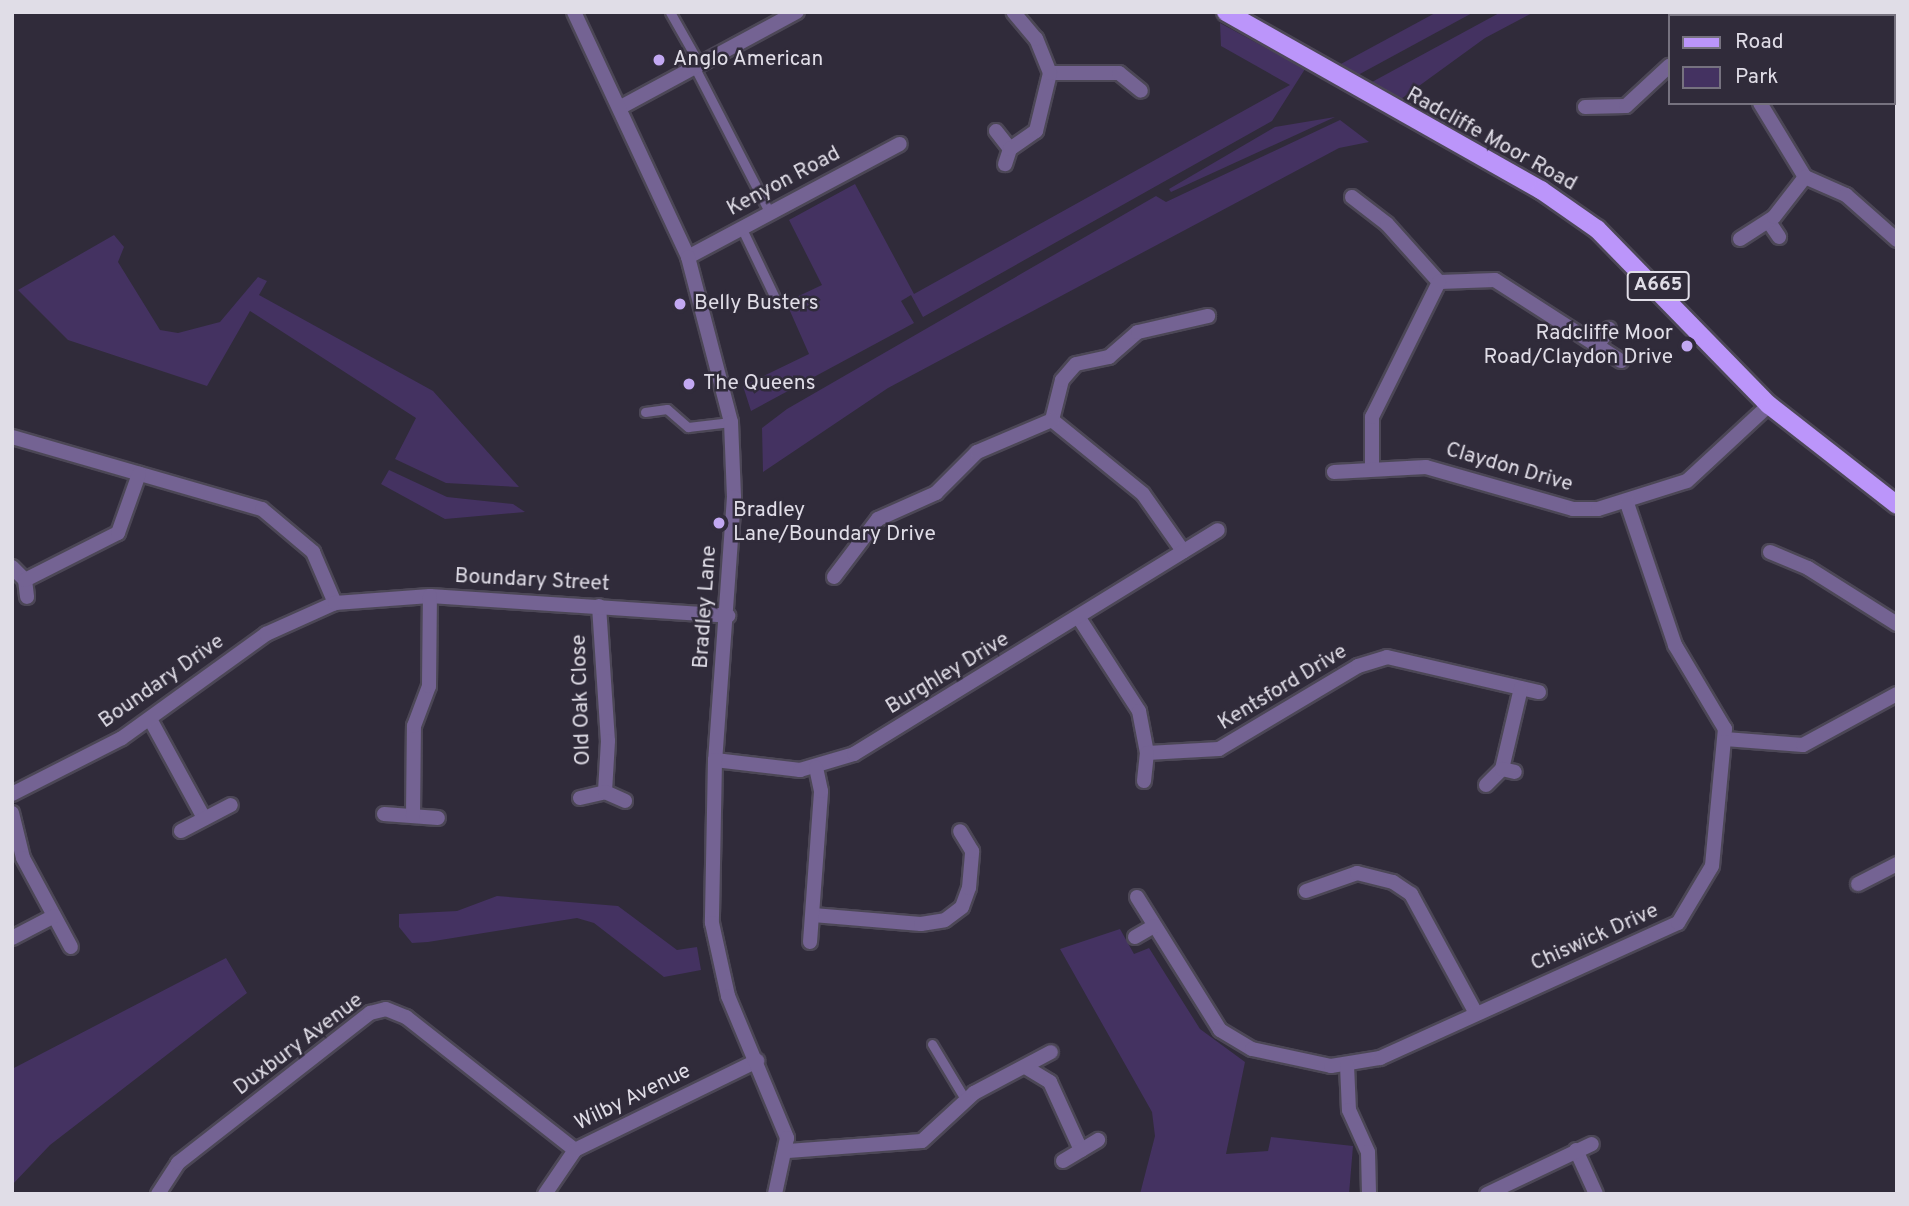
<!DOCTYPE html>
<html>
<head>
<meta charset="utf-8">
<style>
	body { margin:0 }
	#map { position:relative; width:1909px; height:1206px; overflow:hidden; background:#302b3a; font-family:Overpass,sans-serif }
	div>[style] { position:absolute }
	.green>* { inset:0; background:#443261 }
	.roads { filter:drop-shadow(2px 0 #4c4756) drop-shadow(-2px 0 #4c4756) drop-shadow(0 2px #4c4756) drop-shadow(0 -2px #4c4756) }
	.service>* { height:9px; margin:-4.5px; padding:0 4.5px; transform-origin:4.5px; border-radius:4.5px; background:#746393 }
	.minor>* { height:14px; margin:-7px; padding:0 7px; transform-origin:7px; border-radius:7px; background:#746393 }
	.tertiary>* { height:14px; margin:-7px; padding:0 7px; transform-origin:7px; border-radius:7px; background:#746393 }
	.primary>* { height:18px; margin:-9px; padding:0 9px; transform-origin:9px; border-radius:9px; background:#bb95fa }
	.dots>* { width:19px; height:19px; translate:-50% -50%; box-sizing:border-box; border:4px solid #302b3a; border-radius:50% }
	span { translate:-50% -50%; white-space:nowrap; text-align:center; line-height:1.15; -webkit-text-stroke:5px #302b3a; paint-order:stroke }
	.shield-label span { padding:2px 5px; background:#302b3a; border:2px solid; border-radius:5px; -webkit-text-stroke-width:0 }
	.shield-label { font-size:19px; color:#e0dde7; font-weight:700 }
	.poi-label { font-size:21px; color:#e0dde7 }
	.left { translate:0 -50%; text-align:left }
	.right { translate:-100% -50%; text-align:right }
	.street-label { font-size:21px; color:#e0dde7 }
	.frame { position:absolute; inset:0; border:14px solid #e0dde7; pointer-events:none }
	.legend { position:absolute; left:1668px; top:14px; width:228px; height:91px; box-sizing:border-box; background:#302b3a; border:2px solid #76727f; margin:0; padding:9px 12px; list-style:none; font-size:21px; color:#e0dde7 }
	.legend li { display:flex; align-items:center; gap:14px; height:35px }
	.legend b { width:35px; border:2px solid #76727f }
</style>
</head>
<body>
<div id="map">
	<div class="green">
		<div style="clip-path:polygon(1437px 12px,1474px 12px,1358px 75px,1339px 65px)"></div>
		<div style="clip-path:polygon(1501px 12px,1534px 12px,1485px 38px,1401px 99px,1372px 82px)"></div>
		<div style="clip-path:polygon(1220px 23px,1305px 69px,1272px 121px,923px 317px,911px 295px,901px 301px,914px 323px,751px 411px,743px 386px,809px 354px,786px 302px,822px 285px,789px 220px,855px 184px,914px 294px,1290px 85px,1221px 46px)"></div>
		<div style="clip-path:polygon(1335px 117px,1171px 192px,1169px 189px,1275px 127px)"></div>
		<div style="clip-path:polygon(1340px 120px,1369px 142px,1339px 148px,888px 388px,763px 472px,762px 428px,787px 409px,1156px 196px,1166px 202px)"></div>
		<div style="clip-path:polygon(114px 235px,124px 247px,118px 262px,160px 330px,178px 333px,220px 322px,258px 277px,267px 281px,259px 295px,433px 391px,519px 487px,446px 483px,395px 459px,416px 418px,250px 311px,207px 386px,68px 340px,18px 290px)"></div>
		<div style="clip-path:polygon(389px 470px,447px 497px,513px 504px,525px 512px,445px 519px,381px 484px)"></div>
		<div style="clip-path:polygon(497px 896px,618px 906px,677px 950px,697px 947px,701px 970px,664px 977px,594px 923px,577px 918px,428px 942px,412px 943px,399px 927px,399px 914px,457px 911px)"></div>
		<div style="clip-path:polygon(1120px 929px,1134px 954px,1149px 948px,1200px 1029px,1245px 1062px,1226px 1154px,1268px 1151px,1271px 1137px,1353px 1146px,1349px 1194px,1140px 1194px,1155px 1136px,1152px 1112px,1060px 949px)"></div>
		<div style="clip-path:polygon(226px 958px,247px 993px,50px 1145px,12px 1185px,12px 1069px)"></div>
	</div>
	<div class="roads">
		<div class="service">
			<div style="left:670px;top:12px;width:61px;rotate:60.5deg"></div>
			<div style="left:695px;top:68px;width:163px;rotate:62.7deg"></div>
			<div style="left:742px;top:229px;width:76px;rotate:64.4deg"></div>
			<div style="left:645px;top:412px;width:22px;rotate:-8deg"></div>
			<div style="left:667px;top:409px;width:28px;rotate:41deg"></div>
			<div style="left:688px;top:427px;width:43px;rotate:-6.6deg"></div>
			<div style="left:932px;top:1044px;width:64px;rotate:59deg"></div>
		</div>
		<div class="minor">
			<div style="left:1050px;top:73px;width:69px"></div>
			<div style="left:1119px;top:73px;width:28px;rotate:39deg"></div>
			<div style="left:1760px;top:103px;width:87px;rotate:58.7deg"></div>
			<div style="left:1805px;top:177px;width:45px;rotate:23.7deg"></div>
			<div style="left:1846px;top:195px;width:68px;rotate:41.4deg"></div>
			<div style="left:621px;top:107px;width:200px;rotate:-28.4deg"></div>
			<div style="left:1585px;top:107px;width:41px;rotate:-1.4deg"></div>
			<div style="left:1626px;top:106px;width:59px;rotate:-42.9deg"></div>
			<div style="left:996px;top:131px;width:23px;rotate:52deg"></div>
			<div style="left:1010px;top:149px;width:16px;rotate:108deg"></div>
			<div style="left:1010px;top:149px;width:32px;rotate:-35deg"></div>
			<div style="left:1036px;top:131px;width:60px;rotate:-76.4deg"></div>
			<div style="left:1050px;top:73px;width:37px;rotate:-112deg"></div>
			<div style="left:1036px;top:39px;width:35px;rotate:-130deg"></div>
			<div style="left:1352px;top:197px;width:44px;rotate:37.6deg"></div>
			<div style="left:1387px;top:224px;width:78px;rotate:48.1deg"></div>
			<div style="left:1439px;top:282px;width:56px;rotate:-2deg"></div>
			<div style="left:1495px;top:280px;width:150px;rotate:32.7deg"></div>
			<div style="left:1769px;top:222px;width:18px;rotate:56deg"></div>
			<div style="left:1740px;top:239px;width:40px;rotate:-32.9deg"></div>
			<div style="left:1774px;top:217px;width:51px;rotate:-52.2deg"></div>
			<div style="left:688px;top:257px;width:240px;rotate:-28.1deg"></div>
			<div style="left:1597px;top:346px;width:21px;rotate:-55deg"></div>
			<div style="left:1052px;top:420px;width:41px;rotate:-76deg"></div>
			<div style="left:1062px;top:380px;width:21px;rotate:-49deg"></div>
			<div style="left:1076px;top:364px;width:34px;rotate:-12deg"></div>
			<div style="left:1109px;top:357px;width:38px;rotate:-41deg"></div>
			<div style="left:1138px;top:332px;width:72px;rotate:-12.9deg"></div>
			<div style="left:1052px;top:420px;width:117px;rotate:39.1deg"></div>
			<div style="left:1143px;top:494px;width:70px;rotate:54.9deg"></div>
			<div style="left:12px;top:437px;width:260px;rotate:16.1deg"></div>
			<div style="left:262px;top:509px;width:67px;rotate:40.1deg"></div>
			<div style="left:313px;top:552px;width:56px;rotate:66.7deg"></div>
			<div style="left:1372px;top:465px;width:48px;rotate:-90deg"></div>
			<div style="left:1372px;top:417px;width:151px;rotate:-63.6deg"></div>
			<div style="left:1334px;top:472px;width:92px;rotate:-3.1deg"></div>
			<div style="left:1426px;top:467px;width:153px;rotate:15.9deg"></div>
			<div style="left:1573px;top:509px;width:25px"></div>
			<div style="left:1598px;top:509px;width:93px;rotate:-17.5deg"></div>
			<div style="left:1687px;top:481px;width:112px;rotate:-42.8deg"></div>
			<div style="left:1770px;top:552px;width:41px;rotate:22.8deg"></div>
			<div style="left:1808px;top:568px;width:105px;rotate:32.2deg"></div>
			<div style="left:12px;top:567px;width:18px;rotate:45deg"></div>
			<div style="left:25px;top:580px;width:17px;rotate:83deg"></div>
			<div style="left:834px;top:577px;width:73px;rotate:-52.8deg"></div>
			<div style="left:878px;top:519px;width:64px;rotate:-24.1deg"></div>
			<div style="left:936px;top:493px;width:58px;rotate:-45deg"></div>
			<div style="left:977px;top:452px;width:82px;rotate:-23.1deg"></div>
			<div style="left:25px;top:580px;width:104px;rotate:-26.8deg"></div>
			<div style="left:118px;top:533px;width:63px;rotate:-70.4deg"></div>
			<div style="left:599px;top:606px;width:135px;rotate:86.2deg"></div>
			<div style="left:608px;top:741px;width:51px;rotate:93.4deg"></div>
			<div style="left:1079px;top:618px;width:111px;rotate:57.2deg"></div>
			<div style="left:1139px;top:711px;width:43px;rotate:79.2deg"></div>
			<div style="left:1147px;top:753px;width:72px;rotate:-3.2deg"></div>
			<div style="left:1219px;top:749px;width:162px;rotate:-30.8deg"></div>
			<div style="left:1358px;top:666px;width:30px;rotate:-17deg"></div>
			<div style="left:1387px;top:657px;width:156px;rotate:13deg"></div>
			<div style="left:150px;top:719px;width:113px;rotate:61.4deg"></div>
			<div style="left:1725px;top:739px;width:78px;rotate:4.4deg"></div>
			<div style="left:1803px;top:745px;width:107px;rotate:-28.5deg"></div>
			<div style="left:715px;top:760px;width:86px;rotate:6.7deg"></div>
			<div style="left:800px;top:770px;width:56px;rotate:-16.5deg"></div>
			<div style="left:854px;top:754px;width:427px;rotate:-31.6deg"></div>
			<div style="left:1502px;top:769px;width:83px;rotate:-76.8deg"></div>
			<div style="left:1144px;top:781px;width:28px;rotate:-84deg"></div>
			<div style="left:1486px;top:785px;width:23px;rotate:-45deg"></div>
			<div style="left:1502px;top:769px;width:13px;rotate:13deg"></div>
			<div style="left:12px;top:794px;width:123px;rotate:-27deg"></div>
			<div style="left:122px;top:738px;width:178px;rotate:-35.8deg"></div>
			<div style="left:266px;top:634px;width:76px;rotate:-24.2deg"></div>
			<div style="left:335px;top:603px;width:95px;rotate:-4.2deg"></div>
			<div style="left:430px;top:596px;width:299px;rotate:3.8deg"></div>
			<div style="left:580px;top:798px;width:26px;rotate:-13deg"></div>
			<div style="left:605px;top:792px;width:22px;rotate:24deg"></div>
			<div style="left:12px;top:813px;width:46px;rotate:76.3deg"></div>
			<div style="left:23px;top:858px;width:101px;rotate:61.7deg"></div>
			<div style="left:384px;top:814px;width:54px;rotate:4.2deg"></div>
			<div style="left:413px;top:816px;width:90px;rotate:-89.4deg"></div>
			<div style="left:414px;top:726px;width:43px;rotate:-69.4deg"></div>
			<div style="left:429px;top:686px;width:90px;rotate:-89.4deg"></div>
			<div style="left:181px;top:831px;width:56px;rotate:-27.5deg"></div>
			<div style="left:1858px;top:884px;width:44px;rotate:-27.1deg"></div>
			<div style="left:1306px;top:891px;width:54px;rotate:-19.4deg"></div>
			<div style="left:1357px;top:873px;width:37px;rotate:14deg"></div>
			<div style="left:1393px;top:882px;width:22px;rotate:34deg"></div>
			<div style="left:1411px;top:894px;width:136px;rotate:61.4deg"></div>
			<div style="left:1137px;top:897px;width:157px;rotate:58deg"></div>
			<div style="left:1220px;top:1030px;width:37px;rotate:31deg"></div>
			<div style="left:1252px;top:1049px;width:81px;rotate:12.1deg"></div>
			<div style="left:1331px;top:1066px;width:50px;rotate:-9.3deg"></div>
			<div style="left:1380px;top:1058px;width:327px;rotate:-24.4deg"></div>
			<div style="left:1678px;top:923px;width:66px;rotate:-59.2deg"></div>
			<div style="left:1712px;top:866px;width:138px;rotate:-84.6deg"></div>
			<div style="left:1725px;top:729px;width:98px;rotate:-120.8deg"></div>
			<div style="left:1675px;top:645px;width:150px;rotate:-108.7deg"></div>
			<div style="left:813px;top:915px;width:108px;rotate:4.8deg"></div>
			<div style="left:921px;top:924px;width:24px;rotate:-9deg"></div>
			<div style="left:945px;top:920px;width:21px;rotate:-37deg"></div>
			<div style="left:962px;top:907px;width:20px;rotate:-70deg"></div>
			<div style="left:969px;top:888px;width:37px;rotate:-85deg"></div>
			<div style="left:972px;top:851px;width:23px;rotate:-121deg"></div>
			<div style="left:1135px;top:937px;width:22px;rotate:-30deg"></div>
			<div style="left:12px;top:938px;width:47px;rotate:-27.6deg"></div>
			<div style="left:810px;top:942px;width:151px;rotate:-85.8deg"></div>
			<div style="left:821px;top:791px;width:24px;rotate:-102deg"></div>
			<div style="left:1347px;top:1065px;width:45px;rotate:87.5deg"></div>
			<div style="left:1349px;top:1110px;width:46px;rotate:65.7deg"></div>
			<div style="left:1368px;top:1152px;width:42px;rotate:88.6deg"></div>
			<div style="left:1027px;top:1068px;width:27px;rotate:31deg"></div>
			<div style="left:1050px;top:1082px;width:75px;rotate:65.5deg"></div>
			<div style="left:1576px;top:1150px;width:48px;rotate:65.6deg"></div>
			<div style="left:788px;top:1151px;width:134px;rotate:-4.3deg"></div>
			<div style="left:922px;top:1141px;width:71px;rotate:-42.7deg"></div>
			<div style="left:974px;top:1093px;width:87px;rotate:-28deg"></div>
			<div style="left:1063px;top:1161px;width:41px;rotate:-31deg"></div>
			<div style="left:158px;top:1194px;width:37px;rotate:-57deg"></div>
			<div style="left:178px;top:1163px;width:244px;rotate:-38deg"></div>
			<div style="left:370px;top:1013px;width:16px;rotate:-14deg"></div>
			<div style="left:386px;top:1009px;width:22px;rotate:22deg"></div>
			<div style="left:406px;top:1017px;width:215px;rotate:38.2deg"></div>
			<div style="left:545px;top:1194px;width:53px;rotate:-55.7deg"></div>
			<div style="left:575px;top:1150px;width:203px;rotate:-26.1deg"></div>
			<div style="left:1487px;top:1194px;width:116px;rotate:-25.5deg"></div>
		</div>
		<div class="tertiary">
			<div style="left:574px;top:12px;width:270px;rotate:65deg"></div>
			<div style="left:688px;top:257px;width:171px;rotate:75.4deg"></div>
			<div style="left:731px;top:422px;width:75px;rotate:87.7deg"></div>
			<div style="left:734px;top:497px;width:264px;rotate:94.1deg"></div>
			<div style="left:715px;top:760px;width:163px;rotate:91.1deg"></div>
			<div style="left:712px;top:923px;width:75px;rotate:77.6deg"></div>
			<div style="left:728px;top:996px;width:154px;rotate:67.4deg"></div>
			<div style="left:787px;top:1138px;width:57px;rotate:102.1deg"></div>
		</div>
		<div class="primary">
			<div style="left:1226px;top:12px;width:362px;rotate:29.5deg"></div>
			<div style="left:1541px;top:190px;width:68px;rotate:34.9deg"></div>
			<div style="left:1597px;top:229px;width:246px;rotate:45.7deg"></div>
			<div style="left:1769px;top:405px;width:162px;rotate:38deg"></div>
		</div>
	</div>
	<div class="dots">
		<div style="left:659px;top:60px;background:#c2a8f2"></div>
		<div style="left:680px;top:304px;background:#c2a8f2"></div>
		<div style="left:1687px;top:346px;background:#c2a8f2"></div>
		<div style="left:689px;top:384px;background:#c2a8f2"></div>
		<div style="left:719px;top:523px;background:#c2a8f2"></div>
	</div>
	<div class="shield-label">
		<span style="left:1658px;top:286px">A665</span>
	</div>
	<div class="poi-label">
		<span class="left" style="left:673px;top:60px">Anglo American</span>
		<span class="left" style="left:694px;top:304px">Belly Busters</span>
		<span class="right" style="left:1673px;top:346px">Radcliffe Moor<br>Road/Claydon Drive</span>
		<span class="left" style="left:703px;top:384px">The Queens</span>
		<span class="left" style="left:733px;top:523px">Bradley<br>Lane/Boundary Drive</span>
	</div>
	<div class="street-label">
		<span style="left:1491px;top:140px;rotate:29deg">Radcliffe Moor Road</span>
		<span style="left:784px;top:182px;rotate:-28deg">Kenyon Road</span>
		<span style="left:1509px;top:468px;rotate:16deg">Claydon Drive</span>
		<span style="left:532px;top:581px;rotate:3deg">Boundary Street</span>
		<span style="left:706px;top:607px;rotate:-86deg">Bradley Lane</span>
		<span style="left:948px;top:674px;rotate:-31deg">Burghley Drive</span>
		<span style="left:162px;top:682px;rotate:-35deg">Boundary Drive</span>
		<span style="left:1283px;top:688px;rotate:-31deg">Kentsford Drive</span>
		<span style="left:582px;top:700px;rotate:-92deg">Old Oak Close</span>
		<span style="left:1595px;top:938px;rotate:-24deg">Chiswick Drive</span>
		<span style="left:299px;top:1045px;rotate:-37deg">Duxbury Avenue</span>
		<span style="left:633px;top:1098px;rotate:-26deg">Wilby Avenue</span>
	</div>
	<div class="frame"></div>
	<ul class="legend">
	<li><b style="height:9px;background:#bb95fa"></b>Road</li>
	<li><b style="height:19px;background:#443261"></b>Park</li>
	</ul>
</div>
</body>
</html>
